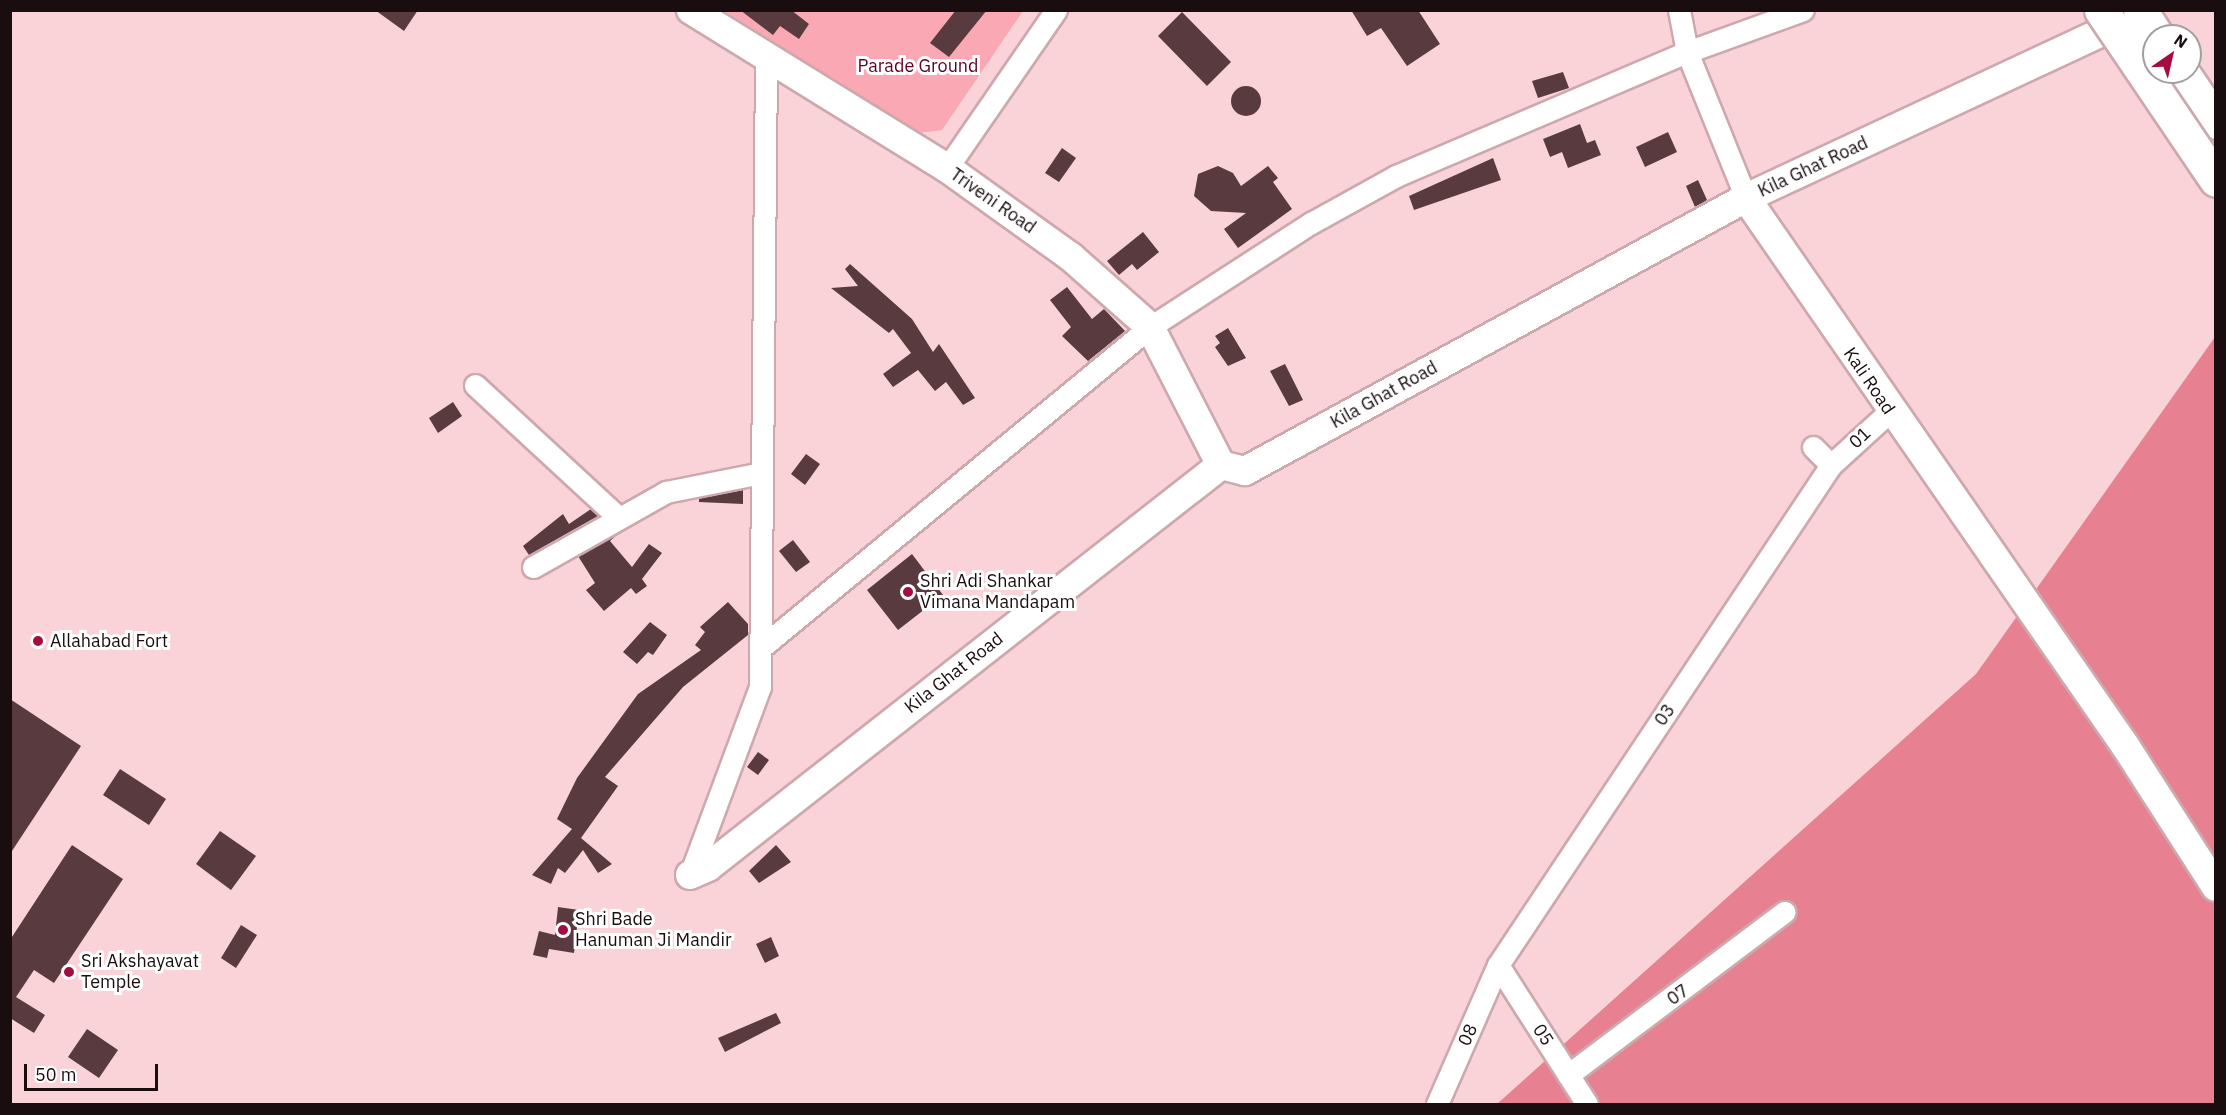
<!DOCTYPE html>
<html>
<head>
<meta charset="utf-8">
<style>
	body { margin:0 }
	#map { position:relative; width:2226px; height:1115px; overflow:hidden; background:#f9d3d7; font-family:"IBM Plex Sans",sans-serif }
	div>[style] { position:absolute }
	.green>* { inset:0; background:#faa8b3 }
	.water>* { inset:0; background:#e78091 }
	.building>* { inset:0; background:#593b3f }
	.round { border-radius:50% }
	.roads { filter:drop-shadow(2px 0 #cda8ad) drop-shadow(-2px 0 #cda8ad) drop-shadow(0 2px #cda8ad) drop-shadow(0 -2px #cda8ad) }
	.street>* { height:21px; margin:-10.5px; padding:0 10.5px; transform-origin:10.5px; border-radius:10.5px; background:#fff }
	.secondary>* { height:28px; margin:-14px; padding:0 14px; transform-origin:14px; border-radius:14px; background:#fff }
	.highway>* { height:33px; margin:-16.5px; padding:0 16.5px; transform-origin:16.5px; border-radius:16.5px; background:#fff }
	.bridges { filter:drop-shadow(2px 0 #cda8ad) drop-shadow(-2px 0 #cda8ad) drop-shadow(0 2px #cda8ad) drop-shadow(0 -2px #cda8ad) }
	.highway-bridge>* { height:33px; margin:-16.5px; padding:0 16.5px; transform-origin:16.5px; border-radius:16.5px; background:#fff }
	.dots>* { width:16px; height:16px; translate:-50% -50%; box-sizing:border-box; border:3px solid #fff; border-radius:50% }
	span { translate:-50% -50%; white-space:nowrap; text-align:center; line-height:1.15; -webkit-text-stroke:6px #fff; paint-order:stroke }
	.park-label { font-size:18px; color:#5f0021 }
	.street-label { font-size:18px; color:#1a0d0f }
	.poi-label { font-size:18px; color:#1a0d0f }
	.left { translate:0 -50%; text-align:left }
	.frame { position:absolute; inset:0; border:12px solid #1a0d0f; pointer-events:none }
	.north { position:absolute; left:2142px; top:24px; width:60px; height:60px; box-sizing:border-box; background:#fff; border:2px solid #a39e9f; border-radius:50%; rotate:34deg; font-size:16px; font-weight:700; line-height:24px; text-align:center; color:#1a0d0f }
	.north::after { content:''; display:block; margin:auto; width:21px; height:27px; background:#a50d42; clip-path:polygon(50% 0,100% 100%,50% 72%,0 100%) }
	.scale { position:absolute; left:24px; top:1064px; width:134px; height:27px; box-sizing:border-box; border:3px solid #1a0d0f; border-top:0; padding-left:8px; font-size:18px; line-height:21px; white-space:nowrap; color:#1a0d0f; -webkit-text-stroke:4px #fff; paint-order:stroke }
</style>
</head>
<body>
<div id="map">
	<div class="green">
		<div style="clip-path:polygon(725px 11px,1023px 11px,942px 130px,918px 133px)"></div>
	</div>
	<div class="water">
		<div style="clip-path:polygon(2215px 337px,2215px 1104px,1497px 1104px,1976px 674px)"></div>
	</div>
	<div class="building">
		<div style="clip-path:polygon(375px 10px,418px 10px,404px 31px)"></div>
		<div style="clip-path:polygon(740px 10px,791px 10px,809px 24px,799px 39px,780px 26px,773px 35px)"></div>
		<div style="clip-path:polygon(956px 10px,987px 10px,949px 57px,930px 43px)"></div>
		<div style="clip-path:polygon(1351px 10px,1418px 10px,1440px 44px,1407px 66px,1381px 28px,1367px 36px)"></div>
		<div style="clip-path:polygon(1182px 12px,1231px 62px,1207px 86px,1158px 36px)"></div>
		<div style="clip-path:polygon(1563px 72px,1569px 88px,1538px 98px,1532px 81px)"></div>
		<div class="round" style="left:1231px;top:86px;width:30px;height:30px"></div>
		<div style="clip-path:polygon(1580px 124px,1587px 143px,1595px 140px,1601px 155px,1568px 168px,1562px 152px,1550px 157px,1543px 139px)"></div>
		<div style="clip-path:polygon(1668px 132px,1677px 152px,1645px 167px,1636px 147px)"></div>
		<div style="clip-path:polygon(1062px 148px,1076px 158px,1059px 182px,1045px 173px)"></div>
		<div style="clip-path:polygon(1493px 158px,1501px 180px,1414px 210px,1409px 196px)"></div>
		<div style="clip-path:polygon(1218px 166px,1233px 173px,1241px 186px,1268px 166px,1278px 178px,1273px 182px,1292px 209px,1238px 248px,1224px 229px,1246px 213px,1211px 211px,1194px 196px,1198px 174px)"></div>
		<div style="clip-path:polygon(1698px 180px,1707px 200px,1695px 207px,1686px 186px)"></div>
		<div style="clip-path:polygon(1143px 232px,1159px 252px,1137px 270px,1132px 264px,1119px 275px,1107px 261px)"></div>
		<div style="clip-path:polygon(850px 264px,912px 319px,933px 352px,939px 344px,975px 398px,963px 405px,946px 382px,935px 391px,918px 370px,893px 387px,883px 374px,911px 353px,893px 329px,889px 333px,831px 288px,858px 286px,845px 269px)"></div>
		<div style="clip-path:polygon(1067px 287px,1092px 319px,1104px 309px,1125px 331px,1088px 361px,1062px 336px,1071px 327px,1050px 300px)"></div>
		<div style="clip-path:polygon(1228px 328px,1246px 358px,1228px 366px,1215px 347px,1220px 343px,1215px 336px)"></div>
		<div style="clip-path:polygon(1285px 364px,1303px 400px,1289px 406px,1270px 371px)"></div>
		<div style="clip-path:polygon(453px 402px,462px 416px,438px 433px,429px 418px)"></div>
		<div style="clip-path:polygon(806px 454px,820px 464px,805px 485px,791px 474px)"></div>
		<div style="clip-path:polygon(743px 490px,743px 504px,699px 502px,699px 498px)"></div>
		<div style="clip-path:polygon(591px 509px,598px 516px,529px 555px,523px 546px,563px 514px,569px 524px)"></div>
		<div style="clip-path:polygon(620px 532px,610px 541px,632px 567px,649px 544px,662px 553px,642px 579px,647px 586px,636px 594px,631px 588px,604px 611px,586px 590px,595px 583px,578px 556px)"></div>
		<div style="clip-path:polygon(793px 540px,810px 562px,796px 572px,779px 551px)"></div>
		<div style="clip-path:polygon(912px 554px,943px 595px,898px 630px,867px 590px)"></div>
		<div style="clip-path:polygon(728px 602px,748px 624px,748px 635px,683px 687px,605px 777px,618px 786px,581px 838px,612px 864px,598px 873px,583px 850px,565px 873px,558px 868px,551px 884px,532px 875px,572px 829px,557px 819px,577px 778px,638px 694px,701px 650px,695px 645px,705px 632px,700px 627px)"></div>
		<div style="clip-path:polygon(650px 622px,667px 635px,653px 655px,648px 652px,637px 664px,623px 652px)"></div>
		<div style="clip-path:polygon(10px 699px,81px 746px,10px 854px)"></div>
		<div style="clip-path:polygon(758px 752px,769px 760px,758px 775px,747px 767px)"></div>
		<div style="clip-path:polygon(120px 769px,166px 799px,149px 825px,103px 795px)"></div>
		<div style="clip-path:polygon(220px 831px,256px 856px,231px 890px,196px 864px)"></div>
		<div style="clip-path:polygon(72px 845px,123px 879px,54px 983px,34px 970px,16px 997px,45px 1015px,34px 1033px,10px 1018px,10px 940px)"></div>
		<div style="clip-path:polygon(776px 845px,791px 862px,759px 883px,749px 871px)"></div>
		<div style="clip-path:polygon(558px 907px,579px 910px,574px 953px,549px 949px,547px 958px,533px 955px,539px 931px,555px 935px)"></div>
		<div style="clip-path:polygon(241px 925px,257px 935px,236px 968px,221px 958px)"></div>
		<div style="clip-path:polygon(771px 937px,779px 956px,765px 963px,756px 944px)"></div>
		<div style="clip-path:polygon(776px 1013px,781px 1023px,725px 1052px,718px 1038px)"></div>
		<div style="clip-path:polygon(87px 1029px,118px 1050px,99px 1078px,68px 1057px)"></div>
	</div>
	<div class="roads">
		<div class="street">
			<div style="left:1679px;top:10px;width:43px;rotate:79.2deg"></div>
			<div style="left:1687px;top:52px;width:157px;rotate:68deg"></div>
			<div style="left:947px;top:168px;width:192px;rotate:-55.4deg"></div>
			<div style="left:475px;top:385px;width:196px;rotate:42.7deg"></div>
			<div style="left:1813px;top:447px;width:25px;rotate:45deg"></div>
			<div style="left:533px;top:567px;width:153px;rotate:-29.4deg"></div>
			<div style="left:666px;top:492px;width:97px;rotate:-11.3deg"></div>
			<div style="left:763px;top:646px;width:502px;rotate:-39.5deg"></div>
			<div style="left:1150px;top:327px;width:192px;rotate:-32.9deg"></div>
			<div style="left:1311px;top:223px;width:97px;rotate:-28.9deg"></div>
			<div style="left:1396px;top:176px;width:316px;rotate:-23.1deg"></div>
			<div style="left:1687px;top:52px;width:123px;rotate:-19.9deg"></div>
			<div style="left:690px;top:875px;width:201px;rotate:-69.6deg"></div>
			<div style="left:760px;top:687px;width:627px;rotate:-89.45deg"></div>
			<div style="left:1498px;top:965px;width:165px;rotate:57.4deg"></div>
			<div style="left:1568px;top:1075px;width:271px;rotate:-37deg"></div>
			<div style="left:1437px;top:1104px;width:152px;rotate:-66.3deg"></div>
			<div style="left:1498px;top:965px;width:601px;rotate:-56.34deg"></div>
			<div style="left:1831px;top:465px;width:79px;rotate:-42.4deg"></div>
		</div>
		<div class="secondary">
			<div style="left:691px;top:10px;width:301px;rotate:31.7deg"></div>
			<div style="left:947px;top:168px;width:153px;rotate:35.7deg"></div>
			<div style="left:1071px;top:257px;width:106px;rotate:41.5deg"></div>
			<div style="left:1150px;top:327px;width:155px;rotate:62.8deg"></div>
			<div style="left:1746px;top:198px;width:668px;rotate:55.31deg"></div>
			<div style="left:2126px;top:747px;width:166px;rotate:57.3deg"></div>
			<div style="left:690px;top:875px;width:20px;rotate:-24deg"></div>
			<div style="left:708px;top:867px;width:652px;rotate:-38.08deg"></div>
			<div style="left:1221px;top:465px;width:25px;rotate:14deg"></div>
			<div style="left:1245px;top:471px;width:571px;rotate:-28.59deg"></div>
			<div style="left:1746px;top:198px;width:426px;rotate:-25deg"></div>
		</div>
		<div class="highway">
			<div style="left:2182px;top:72px;width:60px;rotate:55.8deg"></div>
		</div>
	</div>
	<div class="bridges">
		<div class="highway-bridge">
			<div style="left:2101px;top:10px;width:205px;rotate:55.9deg"></div>
			<div style="left:2140px;top:10px;width:31px;rotate:57deg"></div>
		</div>
	</div>
	<div class="dots">
		<div style="left:908px;top:592px;background:#a50d42"></div>
		<div style="left:38px;top:641px;background:#a50d42"></div>
		<div style="left:563px;top:930px;background:#a50d42"></div>
		<div style="left:69px;top:972px;background:#a50d42"></div>
	</div>
	<div class="park-label">
		<span style="left:918px;top:66px">Parade Ground</span>
	</div>
	<div class="street-label">
		<span style="left:1813px;top:167px;rotate:-25deg">Kila Ghat Road</span>
		<span style="left:993px;top:201px;rotate:35deg">Triveni Road</span>
		<span style="left:1869px;top:381px;rotate:56deg">Kali Road</span>
		<span style="left:1384px;top:395px;rotate:-29deg">Kila Ghat Road</span>
		<span style="left:1860px;top:438px;rotate:-43deg">01</span>
		<span style="left:954px;top:673px;rotate:-38deg">Kila Ghat Road</span>
		<span style="left:1665px;top:715px;rotate:-56deg">03</span>
		<span style="left:1678px;top:995px;rotate:-36deg">07</span>
		<span style="left:1468px;top:1035px;rotate:-66deg">08</span>
		<span style="left:1543px;top:1035px;rotate:57deg">05</span>
	</div>
	<div class="poi-label">
		<span class="left" style="left:920px;top:592px">Shri Adi Shankar<br>Vimana Mandapam</span>
		<span class="left" style="left:50px;top:641px">Allahabad Fort</span>
		<span class="left" style="left:575px;top:930px">Shri Bade<br>Hanuman Ji Mandir</span>
		<span class="left" style="left:81px;top:972px">Sri Akshayavat<br>Temple</span>
	</div>
	<div class="frame"></div>
	<div class="north">N</div>
	<div class="scale">50 m</div>
</div>
</body>
</html>
